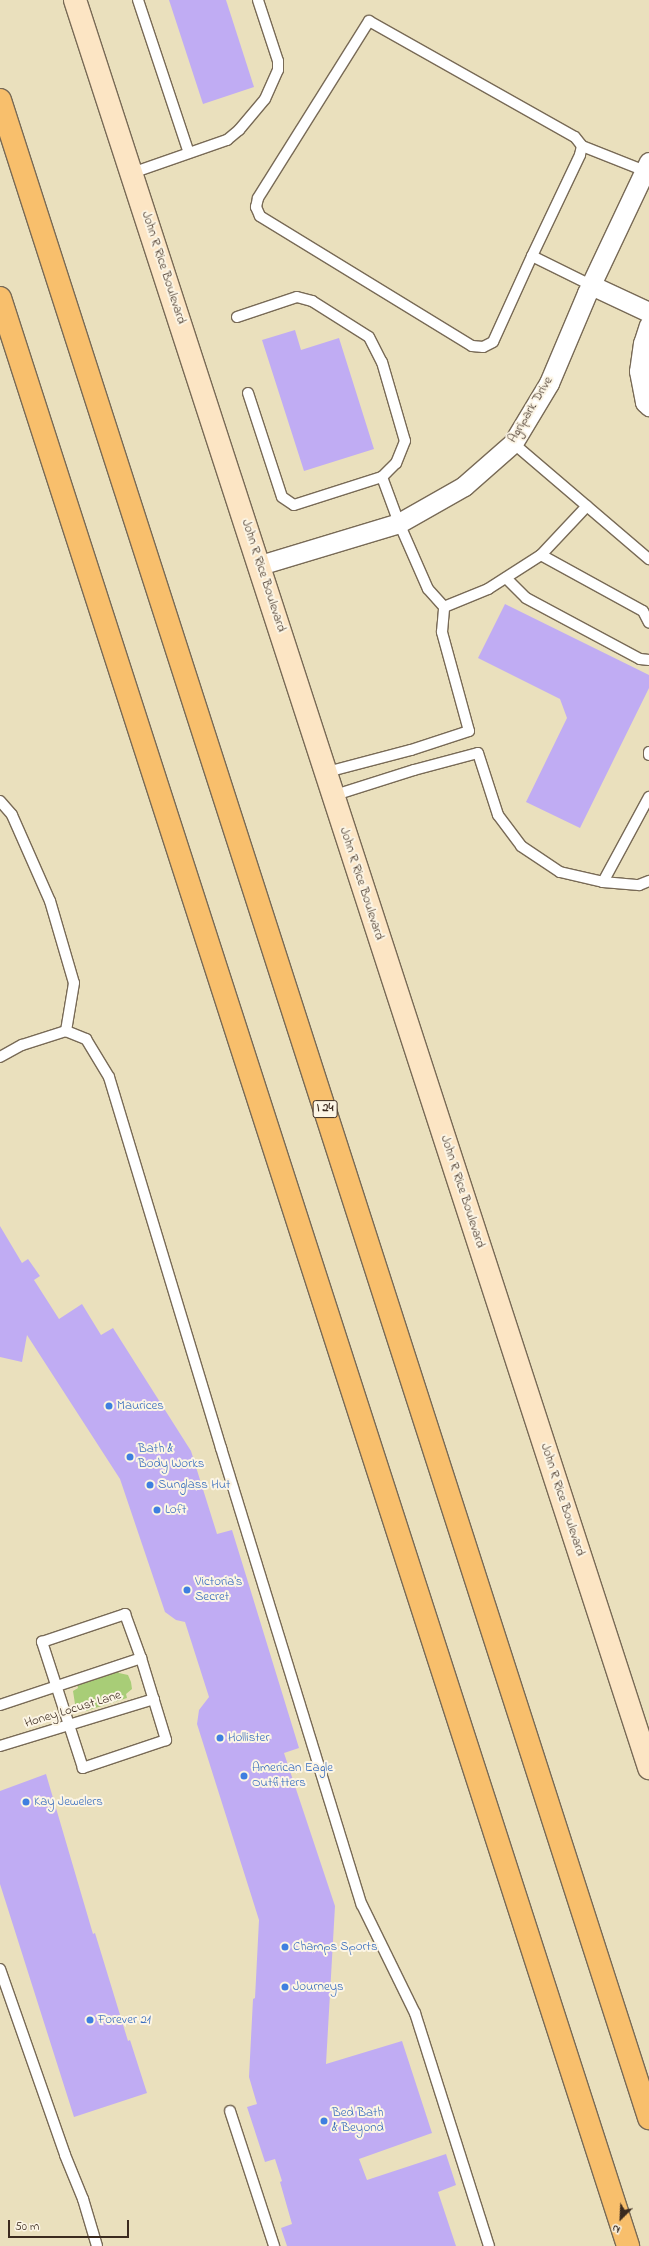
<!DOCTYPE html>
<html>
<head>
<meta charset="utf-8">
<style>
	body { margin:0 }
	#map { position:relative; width:649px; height:2246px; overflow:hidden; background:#eae0bd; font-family:"Indie Flower",sans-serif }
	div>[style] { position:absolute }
	.green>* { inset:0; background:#a8cd77 }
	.building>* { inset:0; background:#c0acf3 }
	.roads { filter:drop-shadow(1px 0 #786a56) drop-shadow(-1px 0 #786a56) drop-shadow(0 1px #786a56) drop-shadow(0 -1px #786a56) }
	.lane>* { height:10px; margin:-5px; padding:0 5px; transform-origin:5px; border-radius:5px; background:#fff }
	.street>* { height:19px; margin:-9.5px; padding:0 9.5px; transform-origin:9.5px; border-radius:9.5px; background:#fff }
	.secondary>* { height:22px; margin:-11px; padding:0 11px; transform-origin:11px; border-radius:11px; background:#fce5c4 }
	.highway>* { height:22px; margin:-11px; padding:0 11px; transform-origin:11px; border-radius:11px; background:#f8bf6c }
	.dots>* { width:11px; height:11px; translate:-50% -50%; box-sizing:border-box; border:2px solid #fcf5e5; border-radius:50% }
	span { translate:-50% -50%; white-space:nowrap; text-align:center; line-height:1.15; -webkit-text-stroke:4px #fcf5e5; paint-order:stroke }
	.shield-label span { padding:1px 3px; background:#fcf5e5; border:1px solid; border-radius:3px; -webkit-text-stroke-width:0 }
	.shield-label { font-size:12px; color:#3b2a1e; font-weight:700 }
	.street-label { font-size:13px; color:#3b2a1e }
	.shop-label { font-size:13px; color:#366cbe }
	.left { translate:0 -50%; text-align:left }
	.north { position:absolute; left:601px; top:2198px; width:40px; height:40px; -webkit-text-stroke:3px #fcf5e5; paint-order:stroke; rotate:204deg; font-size:11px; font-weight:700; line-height:16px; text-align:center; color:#3b2a1e }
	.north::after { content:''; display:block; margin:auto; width:14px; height:18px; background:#3b2a1e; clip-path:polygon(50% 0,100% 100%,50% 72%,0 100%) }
	.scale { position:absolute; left:8px; top:2220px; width:121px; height:18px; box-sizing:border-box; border:2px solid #3b2a1e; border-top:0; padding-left:5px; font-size:12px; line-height:14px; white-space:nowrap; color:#3b2a1e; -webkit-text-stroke:3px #fcf5e5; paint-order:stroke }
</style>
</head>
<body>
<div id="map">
	<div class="green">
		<div style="clip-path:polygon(118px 1671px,119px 1673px,128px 1675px,131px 1682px,132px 1689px,126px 1694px,127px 1698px,86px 1711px,85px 1707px,81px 1709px,75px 1704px,73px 1691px,78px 1688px,77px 1684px)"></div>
	</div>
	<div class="building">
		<div style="clip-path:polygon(169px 0,226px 0,254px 87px,203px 104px)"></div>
		<div style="clip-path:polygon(295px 330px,301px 350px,339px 338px,374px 449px,304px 471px,262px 340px)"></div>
		<div style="clip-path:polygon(505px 604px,649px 675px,649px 688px,580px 828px,526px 802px,567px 718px,560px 699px,478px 658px)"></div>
		<div style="clip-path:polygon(0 1226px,22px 1263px,28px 1259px,40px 1276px,34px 1280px,59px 1319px,82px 1304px,101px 1335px,113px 1328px,191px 1451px,217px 1534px,232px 1530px,299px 1748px,284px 1753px,335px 1906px,326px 2064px,402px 2041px,432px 2133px,359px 2159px,367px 2180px,446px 2154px,456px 2185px,438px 2192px,456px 2246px,287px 2246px,281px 2228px,292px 2224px,280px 2182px,282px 2181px,275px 2159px,265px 2162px,247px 2107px,257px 2104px,249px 2077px,253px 1999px,255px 1998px,259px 1920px,197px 1724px,199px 1710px,209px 1697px,185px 1622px,176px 1620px,165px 1612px,120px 1479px,27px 1335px,22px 1362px,0 1357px)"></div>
		<div style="clip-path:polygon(46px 1774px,93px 1934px,95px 1933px,128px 2041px,130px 2040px,147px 2093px,74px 2117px,0 1884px,0 1791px)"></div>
	</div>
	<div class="roads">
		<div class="lane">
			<div style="left:138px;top:0;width:161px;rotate:71.6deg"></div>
			<div style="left:582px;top:146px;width:68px;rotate:21.6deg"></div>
			<div style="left:132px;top:173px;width:101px;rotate:-19.2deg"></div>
			<div style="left:227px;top:140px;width:16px;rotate:-40deg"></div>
			<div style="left:239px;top:130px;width:40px;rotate:-50deg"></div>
			<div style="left:265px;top:99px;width:32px;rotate:-66deg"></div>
			<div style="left:278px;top:70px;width:9px;rotate:-90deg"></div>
			<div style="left:278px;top:61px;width:64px;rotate:-108.2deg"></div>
			<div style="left:532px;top:256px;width:94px;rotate:114.4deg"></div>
			<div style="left:493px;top:342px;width:11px;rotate:153deg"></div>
			<div style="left:483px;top:347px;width:11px;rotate:-175deg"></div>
			<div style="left:472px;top:346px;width:249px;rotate:-148.5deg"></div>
			<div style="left:260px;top:216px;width:10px;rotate:-114deg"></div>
			<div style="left:256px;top:207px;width:9px;rotate:-77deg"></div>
			<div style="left:258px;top:198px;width:209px;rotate:-57.9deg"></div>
			<div style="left:369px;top:21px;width:236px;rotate:29.4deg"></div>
			<div style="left:575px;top:137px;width:11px;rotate:52deg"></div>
			<div style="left:582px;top:146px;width:9px;rotate:103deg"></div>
			<div style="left:580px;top:155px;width:112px;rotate:115.4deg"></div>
			<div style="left:532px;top:256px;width:66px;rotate:26.2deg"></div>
			<div style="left:237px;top:317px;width:63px;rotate:-18.4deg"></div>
			<div style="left:297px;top:297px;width:16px;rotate:15deg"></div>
			<div style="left:312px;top:301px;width:67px;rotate:32.3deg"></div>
			<div style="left:369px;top:337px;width:28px;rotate:63deg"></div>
			<div style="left:382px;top:362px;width:82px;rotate:73.8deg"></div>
			<div style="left:405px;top:441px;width:24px;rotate:112deg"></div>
			<div style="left:396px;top:463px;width:20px;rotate:135deg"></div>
			<div style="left:248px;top:393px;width:109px;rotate:71.9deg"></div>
			<div style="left:282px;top:497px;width:14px;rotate:34deg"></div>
			<div style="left:294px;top:505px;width:92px;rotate:-17.7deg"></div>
			<div style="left:382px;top:477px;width:49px;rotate:69.7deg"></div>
			<div style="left:399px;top:523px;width:72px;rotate:66.3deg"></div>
			<div style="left:428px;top:589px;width:24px;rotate:48deg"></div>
			<div style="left:513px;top:443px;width:179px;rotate:40.5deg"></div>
			<div style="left:541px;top:555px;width:116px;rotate:28.8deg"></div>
			<div style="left:643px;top:611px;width:13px;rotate:63deg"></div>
			<div style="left:506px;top:578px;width:28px;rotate:45deg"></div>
			<div style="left:526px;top:598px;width:129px;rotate:28.2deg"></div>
			<div style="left:640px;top:659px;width:9px;rotate:6deg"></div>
			<div style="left:649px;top:752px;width:3px;rotate:90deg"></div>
			<div style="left:327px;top:772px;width:87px;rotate:-14.7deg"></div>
			<div style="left:411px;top:750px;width:61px;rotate:-18.1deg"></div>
			<div style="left:469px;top:731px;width:103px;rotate:-105.3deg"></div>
			<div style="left:442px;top:632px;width:25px;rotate:-85deg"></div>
			<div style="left:444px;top:607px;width:48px;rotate:-22.2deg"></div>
			<div style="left:488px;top:589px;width:63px;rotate:-32.7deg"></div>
			<div style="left:541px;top:555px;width:67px;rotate:-46.8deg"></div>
			<div style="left:332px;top:796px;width:86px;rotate:-17.6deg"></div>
			<div style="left:414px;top:770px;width:66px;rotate:-14.9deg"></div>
			<div style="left:478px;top:753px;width:65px;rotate:72.1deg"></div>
			<div style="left:498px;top:815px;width:39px;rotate:53deg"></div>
			<div style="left:521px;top:846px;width:47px;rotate:33.7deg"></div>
			<div style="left:560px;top:872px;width:44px;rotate:13.1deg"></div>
			<div style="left:603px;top:882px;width:36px;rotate:5deg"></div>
			<div style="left:639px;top:885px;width:11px;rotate:-22deg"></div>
			<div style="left:0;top:801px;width:18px;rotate:49deg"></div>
			<div style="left:12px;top:815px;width:94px;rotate:66.2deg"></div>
			<div style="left:50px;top:901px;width:85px;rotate:73.7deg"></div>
			<div style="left:74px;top:983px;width:49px;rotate:99.5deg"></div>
			<div style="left:603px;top:882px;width:97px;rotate:-61.6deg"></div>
			<div style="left:0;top:1057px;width:25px;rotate:-29deg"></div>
			<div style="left:22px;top:1045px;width:46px;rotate:-17.7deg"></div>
			<div style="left:66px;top:1031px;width:22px;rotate:22deg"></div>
			<div style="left:86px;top:1039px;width:44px;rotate:58.8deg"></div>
			<div style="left:109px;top:1077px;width:388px;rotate:73.2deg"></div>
			<div style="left:221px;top:1448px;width:478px;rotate:72.9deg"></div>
			<div style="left:362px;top:1905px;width:120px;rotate:63.9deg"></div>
			<div style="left:415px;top:2013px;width:244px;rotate:72.4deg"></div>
			<div style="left:125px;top:1614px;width:47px;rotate:70deg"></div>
			<div style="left:141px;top:1658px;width:86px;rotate:73deg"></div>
			<div style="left:166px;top:1740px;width:88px;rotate:161.4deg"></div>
			<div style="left:83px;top:1768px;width:133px;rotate:-108deg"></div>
			<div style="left:42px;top:1642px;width:88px;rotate:-18.6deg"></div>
			<div style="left:0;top:1705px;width:149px;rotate:-18.4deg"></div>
			<div style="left:0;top:1746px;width:161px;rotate:-17deg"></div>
			<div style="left:0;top:1969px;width:197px;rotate:70.7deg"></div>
			<div style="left:65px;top:2155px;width:48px;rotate:67.8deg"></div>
			<div style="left:83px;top:2199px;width:49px;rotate:73.4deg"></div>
			<div style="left:230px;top:2111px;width:142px;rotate:71.9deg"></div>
		</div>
		<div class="street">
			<div style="left:591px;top:285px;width:64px;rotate:25deg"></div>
			<div style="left:649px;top:325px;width:19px;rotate:108deg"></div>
			<div style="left:643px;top:343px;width:28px;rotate:98deg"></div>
			<div style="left:639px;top:371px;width:32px;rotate:79deg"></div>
			<div style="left:645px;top:402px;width:6px;rotate:45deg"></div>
			<div style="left:260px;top:565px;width:145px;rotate:-16.8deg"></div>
			<div style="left:399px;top:523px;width:75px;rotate:-29.6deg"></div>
			<div style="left:464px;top:486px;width:65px;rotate:-41.3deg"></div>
			<div style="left:513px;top:443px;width:70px;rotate:-59deg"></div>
			<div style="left:549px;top:383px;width:98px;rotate:-67.1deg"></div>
			<div style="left:587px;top:293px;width:145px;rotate:-64.7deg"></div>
		</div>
		<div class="secondary">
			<div style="left:75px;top:0;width:1859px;rotate:72.01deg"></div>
		</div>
		<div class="highway">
			<div style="left:0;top:100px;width:2120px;rotate:72.17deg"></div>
			<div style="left:0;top:298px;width:2047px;rotate:72.13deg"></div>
		</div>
	</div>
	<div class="dots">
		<div style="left:109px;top:1406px;background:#3f7fe0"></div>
		<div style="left:130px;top:1457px;background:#3f7fe0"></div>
		<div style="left:150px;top:1485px;background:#3f7fe0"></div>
		<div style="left:157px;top:1510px;background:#3f7fe0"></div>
		<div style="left:187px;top:1590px;background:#3f7fe0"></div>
		<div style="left:220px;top:1738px;background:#3f7fe0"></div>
		<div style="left:244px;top:1776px;background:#3f7fe0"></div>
		<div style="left:26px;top:1802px;background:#3f7fe0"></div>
		<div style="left:285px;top:1947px;background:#3f7fe0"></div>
		<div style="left:285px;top:1987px;background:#3f7fe0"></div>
		<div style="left:90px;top:2020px;background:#3f7fe0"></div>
		<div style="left:324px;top:2121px;background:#3f7fe0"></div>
	</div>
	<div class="shield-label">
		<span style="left:325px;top:1109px">I 24</span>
	</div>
	<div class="street-label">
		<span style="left:163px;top:268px;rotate:72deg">John R Rice Boulevard</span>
		<span style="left:531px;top:410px;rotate:-59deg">Agripark Drive</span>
		<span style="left:263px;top:576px;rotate:72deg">John R Rice Boulevard</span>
		<span style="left:361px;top:884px;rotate:72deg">John R Rice Boulevard</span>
		<span style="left:462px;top:1192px;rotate:72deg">John R Rice Boulevard</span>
		<span style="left:562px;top:1500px;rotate:72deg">John R Rice Boulevard</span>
		<span style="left:73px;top:1710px;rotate:-17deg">Honey Locust Lane</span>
	</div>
	<div class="shop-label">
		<span class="left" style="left:117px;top:1406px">Maurices</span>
		<span class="left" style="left:138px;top:1457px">Bath &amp;<br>Body Works</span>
		<span class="left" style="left:158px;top:1485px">Sunglass Hut</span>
		<span class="left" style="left:165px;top:1510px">Loft</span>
		<span class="left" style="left:195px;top:1590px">Victoria's<br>Secret</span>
		<span class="left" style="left:228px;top:1738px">Hollister</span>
		<span class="left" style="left:252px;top:1776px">American Eagle<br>Outfitters</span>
		<span class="left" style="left:34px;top:1802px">Kay Jewelers</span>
		<span class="left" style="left:293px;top:1947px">Champs Sports</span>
		<span class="left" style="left:293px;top:1987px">Journeys</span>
		<span class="left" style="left:98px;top:2020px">Forever 21</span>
		<span class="left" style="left:332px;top:2121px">Bed Bath<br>&amp; Beyond</span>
	</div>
	<div class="north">N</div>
	<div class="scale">50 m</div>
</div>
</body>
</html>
